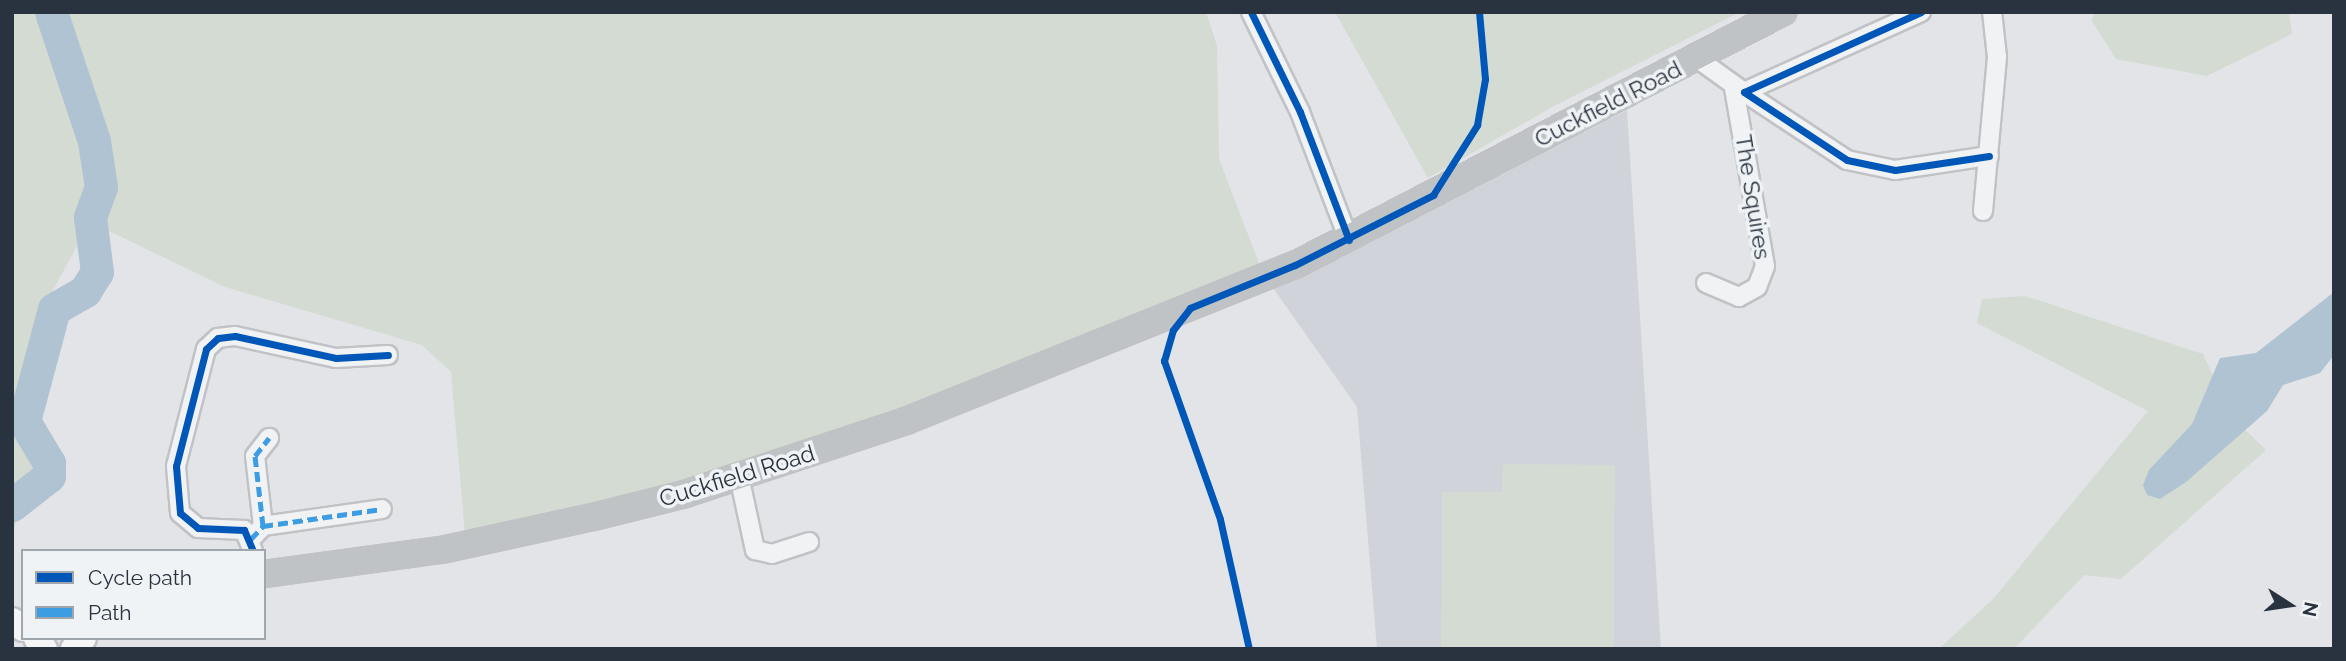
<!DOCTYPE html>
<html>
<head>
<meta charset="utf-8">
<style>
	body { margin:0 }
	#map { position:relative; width:2346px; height:661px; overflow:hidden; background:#e2e4e7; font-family:Raleway,sans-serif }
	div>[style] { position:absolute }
	.built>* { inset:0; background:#d0d4da }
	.green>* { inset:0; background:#d3dbd2 }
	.water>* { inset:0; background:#b0c3d2 }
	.river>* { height:33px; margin:-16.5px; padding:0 16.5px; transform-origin:16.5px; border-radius:16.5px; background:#b0c3d2 }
	.roads { filter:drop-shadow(2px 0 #c0c2c5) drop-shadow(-2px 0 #c0c2c5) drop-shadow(0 2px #c0c2c5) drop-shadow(0 -2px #c0c2c5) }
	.minor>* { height:18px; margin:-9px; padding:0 9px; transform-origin:9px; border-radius:9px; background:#f1f2f4 }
	.secondary>* { height:24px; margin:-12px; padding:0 12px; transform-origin:12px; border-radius:12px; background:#c0c3c6 }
	.primary>* { height:26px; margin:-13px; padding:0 13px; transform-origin:13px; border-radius:13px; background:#f6f6f6 }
	.quiet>* { height:5px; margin-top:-2.5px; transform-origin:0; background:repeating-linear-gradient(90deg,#3d9de3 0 10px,transparent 0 15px) }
	.cycleway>* { height:7px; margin:-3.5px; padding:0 3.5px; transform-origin:3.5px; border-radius:3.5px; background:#0057b8 }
	span { translate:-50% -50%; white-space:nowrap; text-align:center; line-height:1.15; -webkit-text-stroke:7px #f0f3f6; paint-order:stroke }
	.street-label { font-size:23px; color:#293340 }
	.frame { position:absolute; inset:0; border:14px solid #293340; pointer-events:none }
	.legend { position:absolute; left:21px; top:549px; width:245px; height:91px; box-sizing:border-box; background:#f0f3f6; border:2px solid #a0a6ad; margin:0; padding:9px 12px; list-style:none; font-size:21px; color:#293340 }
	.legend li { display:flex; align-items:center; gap:14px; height:35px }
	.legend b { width:35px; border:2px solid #a0a6ad }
	.north { position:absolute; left:2255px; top:570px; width:70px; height:70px; -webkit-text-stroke:5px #f0f3f6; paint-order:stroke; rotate:102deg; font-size:19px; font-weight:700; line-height:28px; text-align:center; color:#293340 }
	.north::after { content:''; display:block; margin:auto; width:24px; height:32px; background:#293340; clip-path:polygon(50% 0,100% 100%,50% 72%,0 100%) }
</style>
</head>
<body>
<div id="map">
	<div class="built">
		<div style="clip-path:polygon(1627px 110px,1661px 649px,1377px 649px,1357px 407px,1273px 288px)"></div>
	</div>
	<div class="green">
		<div style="clip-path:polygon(12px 12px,48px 12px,65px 68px,51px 12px,1206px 12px,1217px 46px,1219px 159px,1265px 279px,906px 421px,466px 545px,451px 372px,422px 345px,225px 287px,107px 230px,95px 183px,95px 213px,53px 290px,33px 366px,17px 439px,35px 472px,12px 534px)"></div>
		<div style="clip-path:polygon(1335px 12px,1740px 12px,1554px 106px,1428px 178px)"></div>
		<div style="clip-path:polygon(2094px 12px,2289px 12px,2292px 34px,2207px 76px,2116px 59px,2092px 21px)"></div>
		<div style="clip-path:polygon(2025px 296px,2203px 354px,2234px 419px,2266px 450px,2121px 579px,2084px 575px,2014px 649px,1939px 649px,1994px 598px,2148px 411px,1977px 323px,1982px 299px)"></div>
		<div style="clip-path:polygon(1503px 464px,1615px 465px,1614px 649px,1441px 649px,1442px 492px,1502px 492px)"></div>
	</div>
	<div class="water">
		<div style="clip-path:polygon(2334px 292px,2334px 355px,2320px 373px,2283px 385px,2267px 411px,2186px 482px,2160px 499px,2147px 495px,2143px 485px,2149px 470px,2192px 424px,2220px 358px,2256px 353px)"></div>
	</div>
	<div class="river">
		<div style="left:12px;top:505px;width:47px;rotate:-38.1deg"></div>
		<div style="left:49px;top:476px;width:13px;rotate:-90deg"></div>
		<div style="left:49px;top:463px;width:49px;rotate:-120.8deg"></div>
		<div style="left:24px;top:421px;width:116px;rotate:-75deg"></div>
		<div style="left:54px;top:309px;width:36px;rotate:-30deg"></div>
		<div style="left:85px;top:291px;width:22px;rotate:-58deg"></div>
		<div style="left:97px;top:272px;width:55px;rotate:-97.3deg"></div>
		<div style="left:90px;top:217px;width:32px;rotate:-70deg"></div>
		<div style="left:101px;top:187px;width:47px;rotate:-98.7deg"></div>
		<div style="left:94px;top:141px;width:136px;rotate:-108.4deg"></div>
	</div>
	<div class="roads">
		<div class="minor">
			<div style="left:1251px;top:12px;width:111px;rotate:63.9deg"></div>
			<div style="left:1300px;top:112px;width:137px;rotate:69.1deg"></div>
			<div style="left:1921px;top:12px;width:194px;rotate:155.7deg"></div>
			<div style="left:1744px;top:92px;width:123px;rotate:33.4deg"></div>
			<div style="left:1847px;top:160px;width:49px;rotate:11.8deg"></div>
			<div style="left:1895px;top:170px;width:95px;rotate:-8.5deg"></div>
			<div style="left:1698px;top:59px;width:57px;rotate:35.7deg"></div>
			<div style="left:1983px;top:211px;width:155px;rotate:-84.8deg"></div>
			<div style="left:1997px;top:57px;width:45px;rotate:-96.3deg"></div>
			<div style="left:1706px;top:283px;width:36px;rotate:23deg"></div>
			<div style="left:1739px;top:297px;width:21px;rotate:-29deg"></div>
			<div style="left:1757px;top:287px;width:22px;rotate:-69deg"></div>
			<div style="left:1765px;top:266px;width:180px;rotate:-99.9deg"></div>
			<div style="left:739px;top:476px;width:76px;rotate:77.8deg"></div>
			<div style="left:755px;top:550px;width:17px;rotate:13deg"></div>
			<div style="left:772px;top:554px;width:39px;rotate:-18deg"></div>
			<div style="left:263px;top:526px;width:70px;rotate:-96.5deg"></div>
			<div style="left:255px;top:456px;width:23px;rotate:-52deg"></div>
			<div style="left:251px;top:539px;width:18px;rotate:-47deg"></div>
			<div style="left:263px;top:526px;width:120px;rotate:-8.1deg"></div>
			<div style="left:253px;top:551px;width:23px;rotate:-113deg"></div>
			<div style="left:244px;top:530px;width:46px;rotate:-177.5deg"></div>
			<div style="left:198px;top:528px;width:23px;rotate:-140deg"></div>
			<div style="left:180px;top:513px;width:47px;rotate:-94.9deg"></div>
			<div style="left:176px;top:466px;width:121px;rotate:-75.6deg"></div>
			<div style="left:206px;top:349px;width:16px;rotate:-43deg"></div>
			<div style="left:218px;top:338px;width:17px;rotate:-7deg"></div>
			<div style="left:235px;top:336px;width:103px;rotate:12.3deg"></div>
			<div style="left:336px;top:358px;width:52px;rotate:-3.3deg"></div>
		</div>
		<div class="secondary">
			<div style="left:264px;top:574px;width:184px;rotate:-7.8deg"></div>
			<div style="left:446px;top:549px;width:150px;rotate:-12.3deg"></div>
			<div style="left:593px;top:517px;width:95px;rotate:-14deg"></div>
			<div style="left:685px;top:494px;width:233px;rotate:-18.3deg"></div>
			<div style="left:906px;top:421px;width:419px;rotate:-21.9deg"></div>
			<div style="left:1295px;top:265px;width:550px;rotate:-27.4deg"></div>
		</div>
		<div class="primary">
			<div style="left:12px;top:621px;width:13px;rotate:32deg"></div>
			<div style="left:37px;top:638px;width:13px;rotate:58deg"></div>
			<div style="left:74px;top:649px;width:14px;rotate:-51deg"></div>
		</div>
	</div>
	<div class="quiet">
		<div style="left:263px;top:526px;width:70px;rotate:-96.5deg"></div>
		<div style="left:255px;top:456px;width:23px;rotate:-52deg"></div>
		<div style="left:251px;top:539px;width:18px;rotate:-47deg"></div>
		<div style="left:263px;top:526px;width:120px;rotate:-8.1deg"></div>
	</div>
	<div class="cycleway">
		<div style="left:1251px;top:12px;width:111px;rotate:63.9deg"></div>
		<div style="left:1300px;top:112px;width:137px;rotate:69.1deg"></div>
		<div style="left:1921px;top:12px;width:194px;rotate:155.7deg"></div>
		<div style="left:1744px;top:92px;width:123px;rotate:33.4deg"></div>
		<div style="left:1847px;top:160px;width:49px;rotate:11.8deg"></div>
		<div style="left:1895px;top:170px;width:95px;rotate:-8.5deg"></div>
		<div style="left:253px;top:551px;width:23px;rotate:-113deg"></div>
		<div style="left:244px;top:530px;width:46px;rotate:-177.5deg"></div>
		<div style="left:198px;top:528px;width:23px;rotate:-140deg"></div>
		<div style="left:180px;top:513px;width:47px;rotate:-94.9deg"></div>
		<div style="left:176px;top:466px;width:121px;rotate:-75.6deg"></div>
		<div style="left:206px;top:349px;width:16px;rotate:-43deg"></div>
		<div style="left:218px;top:338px;width:17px;rotate:-7deg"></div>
		<div style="left:235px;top:336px;width:103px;rotate:12.3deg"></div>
		<div style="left:336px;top:358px;width:52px;rotate:-3.3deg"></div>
		<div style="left:1249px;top:649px;width:133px;rotate:-102.6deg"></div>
		<div style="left:1220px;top:519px;width:168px;rotate:-109.5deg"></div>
		<div style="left:1164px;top:361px;width:32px;rotate:-74deg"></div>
		<div style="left:1173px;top:330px;width:28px;rotate:-52deg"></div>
		<div style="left:1190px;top:308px;width:113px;rotate:-22.3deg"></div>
		<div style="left:1295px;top:265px;width:155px;rotate:-26.9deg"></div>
		<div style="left:1433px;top:195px;width:83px;rotate:-57.8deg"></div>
		<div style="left:1477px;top:125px;width:47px;rotate:-80.1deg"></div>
		<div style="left:1485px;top:79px;width:67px;rotate:-95.1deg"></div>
	</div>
	<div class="street-label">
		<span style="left:1608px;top:104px;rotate:-27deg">Cuckfield Road</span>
		<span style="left:1753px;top:197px;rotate:81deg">The Squires</span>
		<span style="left:737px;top:476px;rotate:-17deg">Cuckfield Road</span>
	</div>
	<div class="frame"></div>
	<ul class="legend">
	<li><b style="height:9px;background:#0057b8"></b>Cycle path</li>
	<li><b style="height:9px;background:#3d9de3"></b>Path</li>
	</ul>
	<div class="north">N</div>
</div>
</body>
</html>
